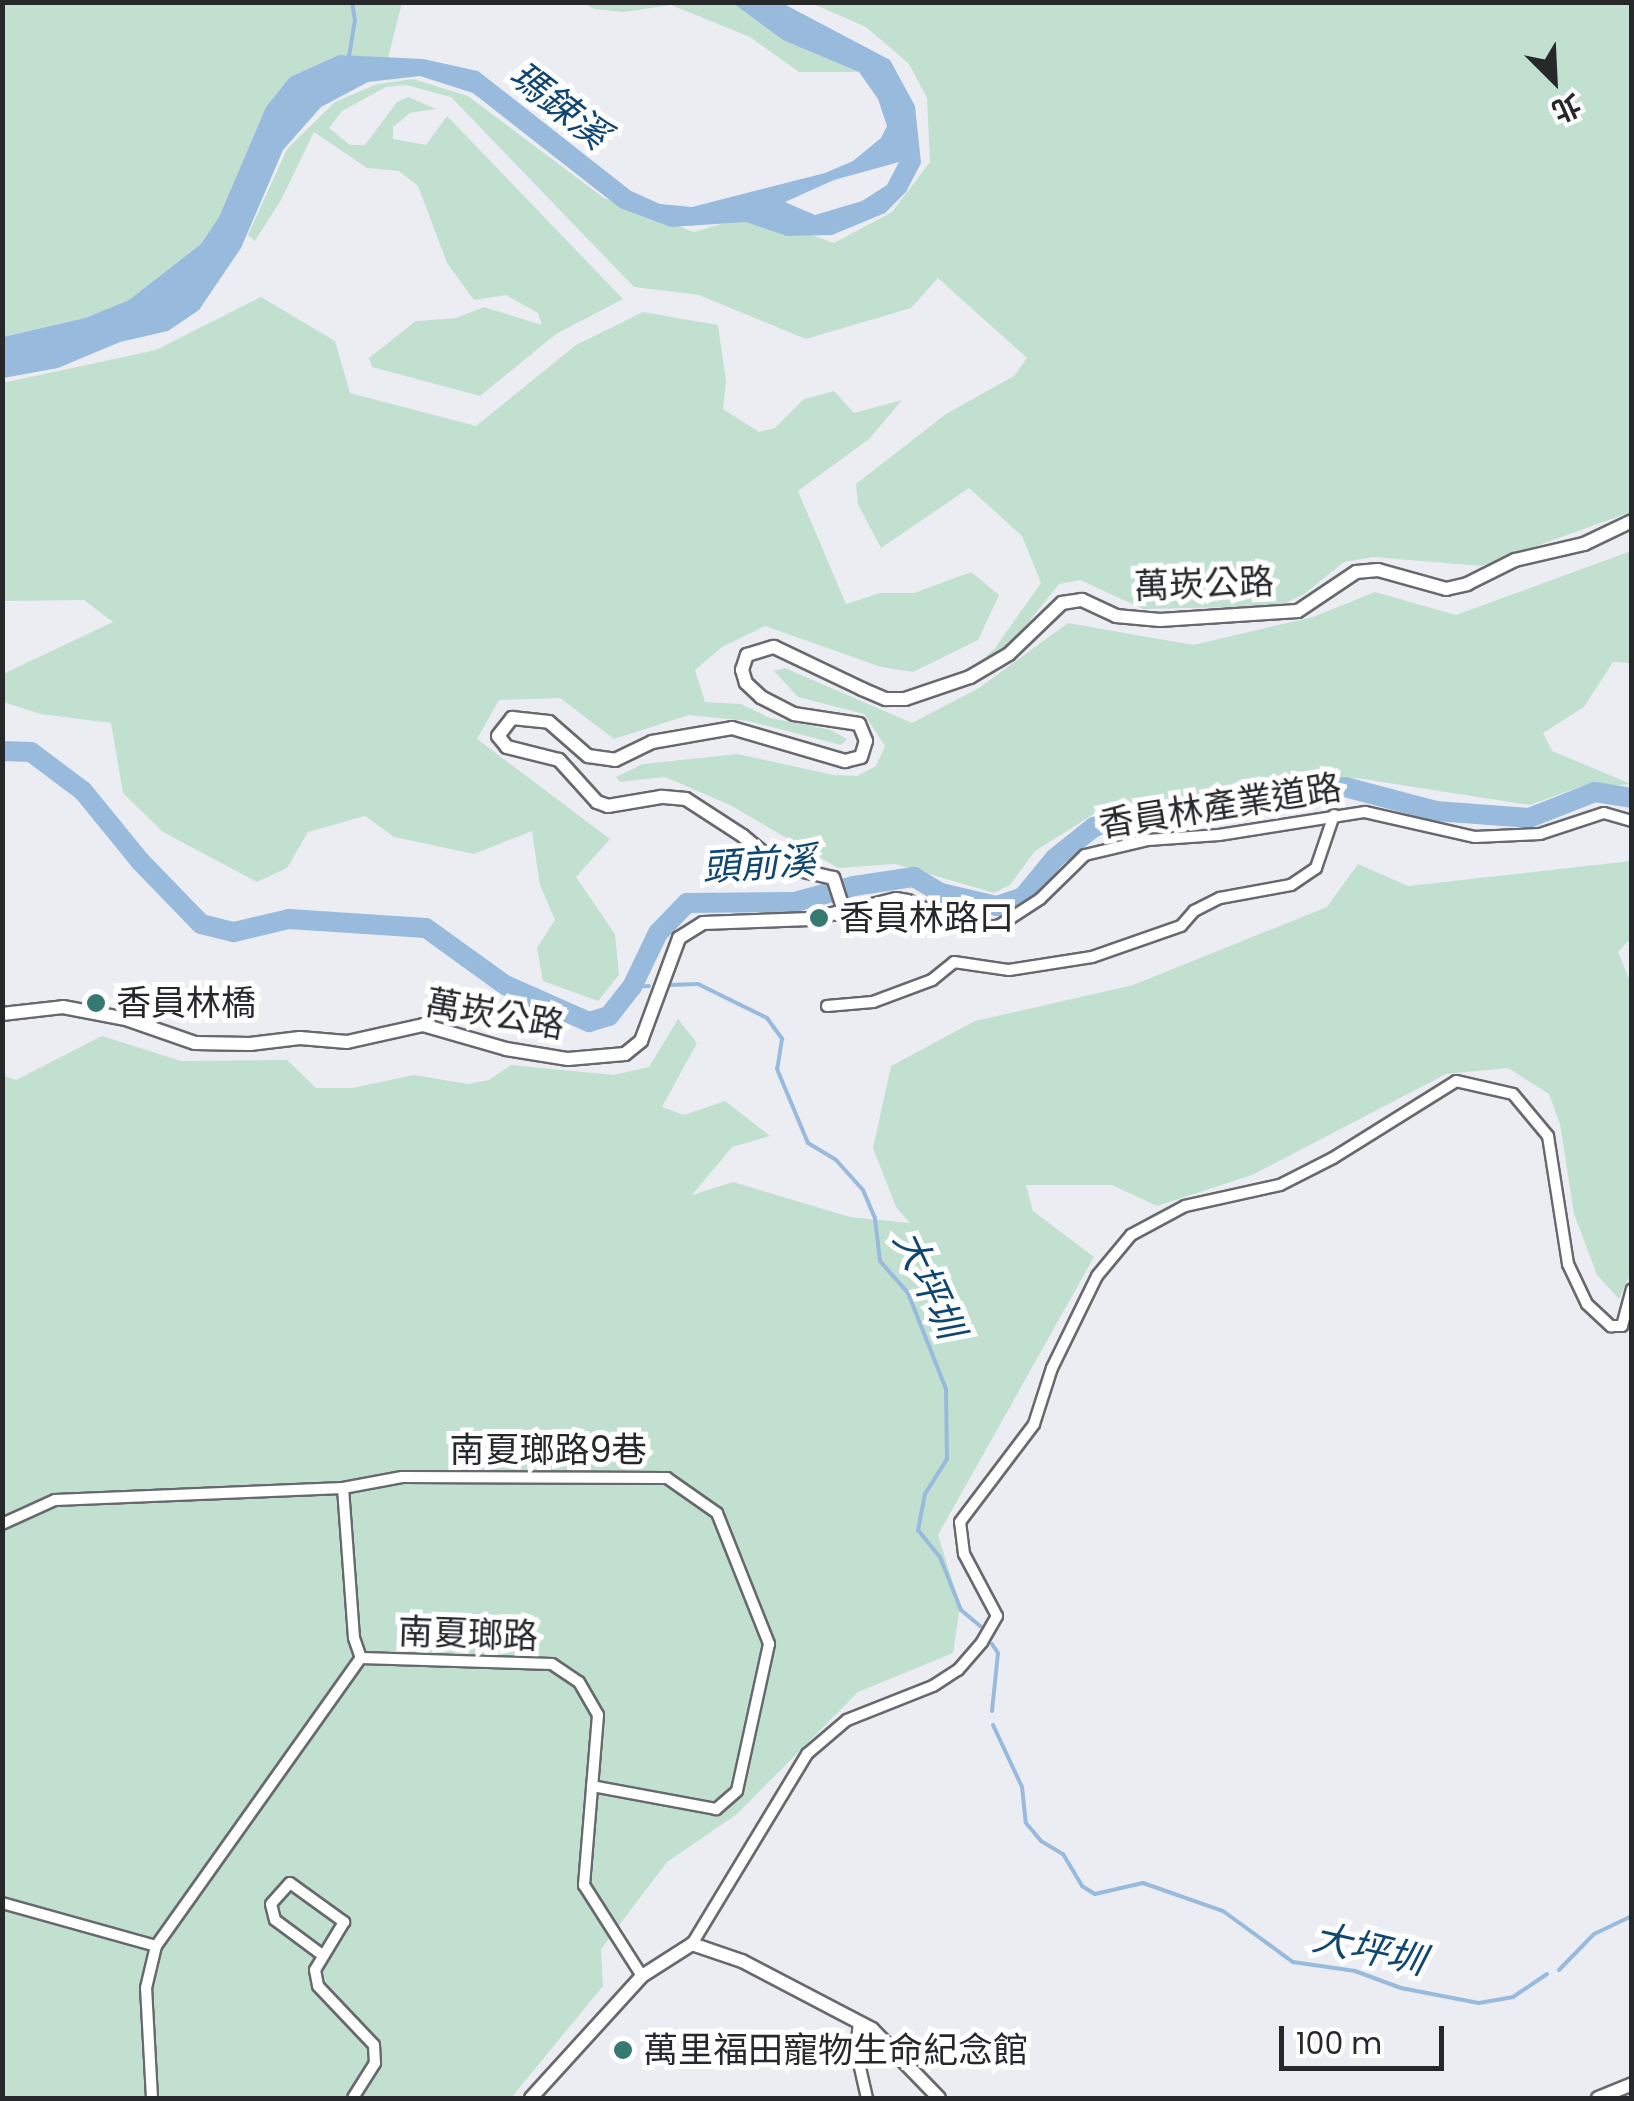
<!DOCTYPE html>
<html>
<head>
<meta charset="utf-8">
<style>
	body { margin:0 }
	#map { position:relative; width:1634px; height:2101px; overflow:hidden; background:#ecedf3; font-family:Poppins,"Noto Sans TC",sans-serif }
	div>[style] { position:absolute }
	.green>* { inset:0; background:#c2e0d0 }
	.water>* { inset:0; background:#98bbdd }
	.stream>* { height:4px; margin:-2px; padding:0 2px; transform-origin:2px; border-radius:2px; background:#98bbdd }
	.river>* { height:20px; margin:-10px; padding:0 10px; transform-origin:10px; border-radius:10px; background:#98bbdd }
	.roads { filter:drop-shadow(2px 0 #68696e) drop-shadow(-2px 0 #68696e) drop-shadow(0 2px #68696e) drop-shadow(0 -2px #68696e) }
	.minor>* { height:10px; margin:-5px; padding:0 5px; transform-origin:5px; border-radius:5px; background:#fff }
	.tertiary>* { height:12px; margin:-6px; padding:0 6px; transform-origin:6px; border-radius:6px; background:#fff }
	.dots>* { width:28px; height:28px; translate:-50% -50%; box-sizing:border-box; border:5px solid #fff; border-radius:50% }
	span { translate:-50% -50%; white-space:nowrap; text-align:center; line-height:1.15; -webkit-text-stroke:10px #fff; paint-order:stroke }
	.street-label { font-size:35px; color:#27282a }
	.poi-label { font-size:35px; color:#27282a }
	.left { translate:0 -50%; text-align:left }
	.water-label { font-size:38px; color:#0f4672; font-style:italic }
	.frame { position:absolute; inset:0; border:5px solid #27282a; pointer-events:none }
	.north { position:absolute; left:1504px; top:30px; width:100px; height:100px; -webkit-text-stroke:8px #fff; paint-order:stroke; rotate:156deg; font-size:28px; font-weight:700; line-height:40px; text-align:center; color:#27282a }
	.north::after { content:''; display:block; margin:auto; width:35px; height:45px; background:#27282a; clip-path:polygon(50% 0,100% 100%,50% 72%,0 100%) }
	.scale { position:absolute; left:1279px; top:2026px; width:165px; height:45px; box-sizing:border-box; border:5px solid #27282a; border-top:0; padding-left:12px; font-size:30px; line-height:35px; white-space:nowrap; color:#27282a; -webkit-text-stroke:8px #fff; paint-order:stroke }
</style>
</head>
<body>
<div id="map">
	<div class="green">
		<div style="clip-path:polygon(2px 3px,402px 3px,388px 58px,339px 55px,290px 77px,266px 107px,219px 217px,201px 244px,129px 300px,85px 318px,3px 337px)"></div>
		<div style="clip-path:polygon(584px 3px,733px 3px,783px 39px,859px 72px,799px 72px,750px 37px,671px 5px,624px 12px,594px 9px)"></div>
		<div style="clip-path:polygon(811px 3px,1631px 3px,1631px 512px,1481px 566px,1373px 557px,1344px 562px,1303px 595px,1278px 606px,1143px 609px,1080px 580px,1059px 584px,1007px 649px,977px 665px,995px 648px,1041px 583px,1022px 536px,969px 488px,881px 548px,858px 504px,856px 484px,946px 414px,1014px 376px,1027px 358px,938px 278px,911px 308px,806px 339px,699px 295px,634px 287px,451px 97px,406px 85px,386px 87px,342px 111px,329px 128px,350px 145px,365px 145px,397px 102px,408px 97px,436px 109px,410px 113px,393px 127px,393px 139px,426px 145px,447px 116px,623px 299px,556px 334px,480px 396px,372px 367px,369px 358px,416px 321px,456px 318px,484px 307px,542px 325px,538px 313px,506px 295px,474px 300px,447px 263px,418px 186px,399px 171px,367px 168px,314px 132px,281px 200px,255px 241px,248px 235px,287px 149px,335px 102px,377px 84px,413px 79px,468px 96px,604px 198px,694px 232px,755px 214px,834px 243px,892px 212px,930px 162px,927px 98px,909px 64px,866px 27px)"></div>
		<div style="clip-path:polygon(261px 297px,335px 341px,350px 393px,476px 426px,576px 345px,643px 312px,718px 325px,726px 381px,723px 409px,759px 432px,775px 428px,804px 399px,834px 391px,854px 413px,902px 400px,869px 439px,798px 491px,846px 604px,880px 593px,914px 593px,971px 572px,999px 595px,978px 640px,913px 672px,881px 667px,765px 626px,722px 647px,695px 670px,705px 702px,741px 704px,770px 718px,831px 730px,847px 739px,841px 745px,748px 721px,689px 715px,614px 739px,560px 698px,499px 700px,477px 739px,610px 839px,576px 877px,615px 934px,619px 975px,598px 1001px,543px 981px,537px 948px,555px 920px,540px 885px,532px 831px,474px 854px,394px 837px,365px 816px,308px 832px,287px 868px,257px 882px,163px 832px,123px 793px,111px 723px,41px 714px,3px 702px,3px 674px,113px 622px,84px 600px,3px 601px,2px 383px,156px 350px)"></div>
		<div style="clip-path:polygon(1631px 551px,1631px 663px,1613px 662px,1584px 707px,1543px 733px,1552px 751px,1631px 784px,1571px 790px,1530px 805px,1356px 778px,1105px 807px,1035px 851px,1010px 885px,994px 893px,895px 864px,838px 868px,730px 805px,665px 777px,620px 782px,616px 777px,643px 764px,737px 754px,834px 775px,857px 776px,876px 766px,885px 746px,864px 714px,798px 697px,774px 671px,785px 668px,912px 723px,979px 688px,1068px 623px,1193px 645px,1313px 617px,1375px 592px,1456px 615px)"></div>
		<div style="clip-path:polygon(1631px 861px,1631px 938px,1618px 952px,1632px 986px,1632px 1270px,1619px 1299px,1597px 1275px,1574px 1214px,1560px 1124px,1549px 1094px,1508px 1068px,1446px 1074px,1252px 1175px,1157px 1206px,1112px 1185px,1026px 1185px,1033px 1211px,1094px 1257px,938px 1535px,960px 1606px,953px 1653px,858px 1692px,737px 1814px,667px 1862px,601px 1949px,603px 1986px,511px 2098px,3px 2098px,2px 1075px,16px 1080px,102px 1036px,181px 1061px,287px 1060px,316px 1088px,352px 1088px,414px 1075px,468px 1084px,489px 1080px,511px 1065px,614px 1075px,649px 1067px,678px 1019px,697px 1043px,662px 1107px,684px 1115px,725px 1101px,770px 1136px,732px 1147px,692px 1195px,733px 1182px,850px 1217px,910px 1223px,896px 1207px,873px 1148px,891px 1066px,975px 1021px,1133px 985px,1327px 907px,1358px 864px,1408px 886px)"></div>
	</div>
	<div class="water">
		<div style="clip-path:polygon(evenodd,733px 3px,782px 3px,890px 60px,915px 106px,921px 163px,906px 192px,885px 213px,832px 235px,787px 236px,746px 222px,671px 227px,620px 208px,473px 93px,420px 76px,368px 82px,321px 107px,283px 150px,241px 248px,199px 310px,168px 331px,120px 342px,58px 368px,3px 378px,3px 337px,85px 318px,129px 300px,201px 244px,219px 217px,266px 107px,290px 77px,339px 55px,423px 59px,478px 71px,631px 191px,660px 204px,692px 207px,825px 173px,853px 161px,881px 138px,887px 126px,878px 99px,859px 72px,783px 40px,733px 3px,899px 162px,887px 185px,862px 201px,815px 215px,785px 202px,834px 180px,899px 162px)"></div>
	</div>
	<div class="stream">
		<div style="left:349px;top:57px;width:36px;rotate:-81deg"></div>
		<div style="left:355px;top:21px;width:19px;rotate:-99deg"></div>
		<div style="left:670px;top:985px;width:28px;rotate:-2deg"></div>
		<div style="left:698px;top:984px;width:77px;rotate:26.2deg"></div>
		<div style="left:767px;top:1018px;width:26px;rotate:54deg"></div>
		<div style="left:782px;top:1039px;width:30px;rotate:99deg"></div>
		<div style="left:777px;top:1069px;width:80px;rotate:67.3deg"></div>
		<div style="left:808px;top:1143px;width:33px;rotate:31deg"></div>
		<div style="left:836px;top:1160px;width:40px;rotate:48deg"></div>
		<div style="left:863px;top:1190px;width:30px;rotate:67deg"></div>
		<div style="left:875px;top:1218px;width:43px;rotate:83.4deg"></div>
		<div style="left:880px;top:1261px;width:43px;rotate:48.8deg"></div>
		<div style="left:908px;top:1293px;width:103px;rotate:68.4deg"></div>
		<div style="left:946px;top:1389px;width:70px;rotate:89.2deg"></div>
		<div style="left:947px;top:1459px;width:41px;rotate:122.2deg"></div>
		<div style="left:925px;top:1494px;width:37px;rotate:101deg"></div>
		<div style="left:918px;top:1530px;width:35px;rotate:51deg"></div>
		<div style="left:940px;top:1557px;width:57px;rotate:68.4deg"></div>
		<div style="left:961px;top:1610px;width:25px;rotate:40deg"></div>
		<div style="left:632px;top:987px;width:17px;rotate:-3deg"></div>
		<div style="left:992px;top:1711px;width:58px;rotate:-84.1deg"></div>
		<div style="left:998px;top:1653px;width:11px;rotate:-124deg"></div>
		<div style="left:993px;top:1725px;width:68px;rotate:64.9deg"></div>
		<div style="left:1022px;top:1787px;width:36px;rotate:84deg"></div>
		<div style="left:1026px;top:1823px;width:23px;rotate:50deg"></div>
		<div style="left:1041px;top:1841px;width:26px;rotate:31deg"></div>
		<div style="left:1063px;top:1854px;width:37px;rotate:59deg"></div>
		<div style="left:1082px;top:1886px;width:15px;rotate:32deg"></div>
		<div style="left:1095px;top:1894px;width:49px;rotate:-12.9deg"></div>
		<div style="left:1143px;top:1883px;width:85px;rotate:19.3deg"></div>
		<div style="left:1223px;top:1911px;width:87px;rotate:36.1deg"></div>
		<div style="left:1293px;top:1962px;width:63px;rotate:8.3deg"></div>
		<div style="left:1355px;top:1971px;width:49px;rotate:20.3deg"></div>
		<div style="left:1401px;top:1988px;width:79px;rotate:10.9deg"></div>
		<div style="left:1479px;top:2003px;width:35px;rotate:-10deg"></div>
		<div style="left:1513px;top:1997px;width:41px;rotate:-34.1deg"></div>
		<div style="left:1559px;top:1970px;width:50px;rotate:-45.8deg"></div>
		<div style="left:1594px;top:1934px;width:42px;rotate:-25.3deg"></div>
	</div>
	<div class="river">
		<div style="left:2px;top:751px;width:29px;rotate:2deg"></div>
		<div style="left:31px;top:752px;width:65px;rotate:36.9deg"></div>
		<div style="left:83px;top:791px;width:90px;rotate:50.8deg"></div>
		<div style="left:140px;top:861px;width:88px;rotate:45.9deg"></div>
		<div style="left:201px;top:924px;width:34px;rotate:14deg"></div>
		<div style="left:234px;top:932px;width:57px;rotate:-13.3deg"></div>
		<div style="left:289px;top:919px;width:137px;rotate:3.8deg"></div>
		<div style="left:426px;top:928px;width:97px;rotate:35.8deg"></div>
		<div style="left:505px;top:985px;width:92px;rotate:23.8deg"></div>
		<div style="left:589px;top:1022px;width:21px;rotate:-17deg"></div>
		<div style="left:609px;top:1016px;width:37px;rotate:-52deg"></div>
		<div style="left:632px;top:987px;width:60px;rotate:-64.3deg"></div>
		<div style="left:658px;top:933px;width:42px;rotate:-46deg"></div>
		<div style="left:687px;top:903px;width:108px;rotate:-0.5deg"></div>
		<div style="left:795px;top:902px;width:61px;rotate:-15.2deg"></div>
		<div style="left:854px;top:886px;width:61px;rotate:-8.5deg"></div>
		<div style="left:914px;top:877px;width:31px;rotate:31deg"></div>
		<div style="left:941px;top:893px;width:57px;rotate:13.1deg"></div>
		<div style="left:997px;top:906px;width:28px;rotate:-19deg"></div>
		<div style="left:1023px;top:897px;width:50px;rotate:-50.6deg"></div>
		<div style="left:1055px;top:858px;width:50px;rotate:-38.5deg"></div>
		<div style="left:1094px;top:827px;width:34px;rotate:-17deg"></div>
		<div style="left:1126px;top:817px;width:135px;rotate:-5.1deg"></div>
		<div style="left:1260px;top:805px;width:87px;rotate:-12deg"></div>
		<div style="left:1345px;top:787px;width:94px;rotate:14.8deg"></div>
		<div style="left:1436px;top:811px;width:93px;rotate:4.3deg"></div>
		<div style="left:1529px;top:818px;width:71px;rotate:-21.5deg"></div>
		<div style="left:1595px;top:792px;width:37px;rotate:9deg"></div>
	</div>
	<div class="roads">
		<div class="minor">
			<div style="left:844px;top:911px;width:54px;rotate:-14deg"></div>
			<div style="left:896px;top:898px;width:12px;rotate:9deg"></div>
			<div style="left:908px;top:900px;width:69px;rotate:25.8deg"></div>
			<div style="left:970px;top:930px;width:30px;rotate:-9deg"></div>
			<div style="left:1000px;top:925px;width:48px;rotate:-33deg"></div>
			<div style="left:1040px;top:899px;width:63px;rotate:-44.4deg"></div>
			<div style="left:1085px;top:855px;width:65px;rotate:-13.4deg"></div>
			<div style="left:1148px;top:840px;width:71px;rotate:-4deg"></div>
			<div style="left:1219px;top:835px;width:148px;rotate:-9deg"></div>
			<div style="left:1365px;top:812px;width:113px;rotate:12.8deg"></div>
			<div style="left:1475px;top:837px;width:65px;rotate:-2.6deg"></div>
			<div style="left:1540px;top:834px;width:67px;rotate:-18.2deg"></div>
			<div style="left:1604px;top:813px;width:29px;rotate:16deg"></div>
			<div style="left:827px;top:1006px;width:46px;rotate:-5deg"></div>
			<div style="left:873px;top:1002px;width:63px;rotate:-20.4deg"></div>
			<div style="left:932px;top:980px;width:28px;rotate:-39deg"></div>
			<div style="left:954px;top:962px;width:56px;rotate:8.3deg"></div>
			<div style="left:1009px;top:970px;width:84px;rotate:-8.9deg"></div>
			<div style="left:1092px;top:957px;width:94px;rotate:-19.2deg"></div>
			<div style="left:1181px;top:926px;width:20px;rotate:-49deg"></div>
			<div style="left:1194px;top:911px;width:29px;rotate:-27deg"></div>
			<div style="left:1220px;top:898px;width:72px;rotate:-10.4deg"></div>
			<div style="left:1291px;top:885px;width:30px;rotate:-34deg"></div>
			<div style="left:1316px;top:868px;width:56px;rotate:-71.2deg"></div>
			<div style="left:343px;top:1488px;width:60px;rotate:-10.6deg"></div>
			<div style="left:402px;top:1477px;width:265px;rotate:0.2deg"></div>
			<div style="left:667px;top:1478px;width:61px;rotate:35deg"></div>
			<div style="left:717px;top:1513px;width:141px;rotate:68.3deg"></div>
			<div style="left:769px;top:1644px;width:150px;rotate:102.3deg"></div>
			<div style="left:737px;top:1791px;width:28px;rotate:139deg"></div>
			<div style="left:716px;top:1809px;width:126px;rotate:-169.5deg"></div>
			<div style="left:2px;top:1524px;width:58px;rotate:-24.4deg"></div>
			<div style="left:55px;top:1500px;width:288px;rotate:-2.4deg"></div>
			<div style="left:343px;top:1488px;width:150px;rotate:85.8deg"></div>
			<div style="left:354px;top:1638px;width:21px;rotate:71deg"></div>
			<div style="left:2px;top:1903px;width:160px;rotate:15.6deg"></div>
			<div style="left:692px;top:1944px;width:222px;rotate:-58.8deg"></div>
			<div style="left:807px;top:1754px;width:52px;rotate:-40.4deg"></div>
			<div style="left:847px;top:1720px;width:92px;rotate:-21.6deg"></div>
			<div style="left:933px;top:1686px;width:30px;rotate:-33deg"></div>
			<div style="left:958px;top:1670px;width:37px;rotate:-49deg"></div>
			<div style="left:982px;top:1642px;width:30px;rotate:-60deg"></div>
			<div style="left:997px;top:1616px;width:70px;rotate:-118deg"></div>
			<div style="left:964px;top:1554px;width:32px;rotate:-97deg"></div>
			<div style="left:960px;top:1522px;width:123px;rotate:-52.9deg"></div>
			<div style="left:1034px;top:1424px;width:59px;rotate:-72.2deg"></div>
			<div style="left:1052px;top:1368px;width:102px;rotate:-63.9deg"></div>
			<div style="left:1097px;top:1276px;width:53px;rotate:-50.3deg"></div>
			<div style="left:1131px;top:1235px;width:61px;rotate:-28.2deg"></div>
			<div style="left:1185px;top:1206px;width:97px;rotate:-12.5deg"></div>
			<div style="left:1280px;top:1185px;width:59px;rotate:-27deg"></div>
			<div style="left:1333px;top:1158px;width:145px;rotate:-32deg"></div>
			<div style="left:1456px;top:1081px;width:58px;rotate:12.8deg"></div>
			<div style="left:1513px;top:1094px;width:55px;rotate:50.2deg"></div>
			<div style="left:1548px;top:1136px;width:130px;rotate:81.1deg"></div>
			<div style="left:1568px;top:1264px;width:44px;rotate:64.6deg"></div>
			<div style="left:1587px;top:1304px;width:33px;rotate:43deg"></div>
			<div style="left:1611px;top:1326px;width:11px"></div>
			<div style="left:1622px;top:1326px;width:38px;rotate:-75deg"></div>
			<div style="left:321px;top:1954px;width:57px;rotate:-143.5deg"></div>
			<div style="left:275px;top:1920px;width:16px;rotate:-104deg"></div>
			<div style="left:271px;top:1904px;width:28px;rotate:-48deg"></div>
			<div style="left:290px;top:1883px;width:67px;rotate:35.8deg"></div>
			<div style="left:344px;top:1922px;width:56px;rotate:121.1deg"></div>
			<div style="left:315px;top:1970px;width:16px;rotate:79deg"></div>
			<div style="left:318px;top:1986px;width:81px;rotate:46.5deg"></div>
			<div style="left:374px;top:2045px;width:18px;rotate:87deg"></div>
			<div style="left:375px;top:2063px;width:41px;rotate:122.2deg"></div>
			<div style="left:859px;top:2022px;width:28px;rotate:96deg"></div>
			<div style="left:856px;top:2050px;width:49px;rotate:77.1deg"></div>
			<div style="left:152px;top:2098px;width:110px;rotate:-93.1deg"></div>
			<div style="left:146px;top:1988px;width:43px;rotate:-76.6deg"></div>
			<div style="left:156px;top:1946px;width:354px;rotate:-54.6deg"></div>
			<div style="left:361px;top:1658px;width:191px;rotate:1.8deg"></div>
			<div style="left:552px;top:1664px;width:32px;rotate:34deg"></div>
			<div style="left:579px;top:1682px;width:38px;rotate:60deg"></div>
			<div style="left:598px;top:1715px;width:171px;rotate:94.7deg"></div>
			<div style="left:584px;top:1885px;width:108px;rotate:57.5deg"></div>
		</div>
		<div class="tertiary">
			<div style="left:2px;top:1014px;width:61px;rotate:-6.5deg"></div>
			<div style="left:63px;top:1007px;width:64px;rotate:10.8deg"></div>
			<div style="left:126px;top:1019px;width:73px;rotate:19.2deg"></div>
			<div style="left:195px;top:1043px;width:55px;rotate:1deg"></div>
			<div style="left:250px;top:1044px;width:50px;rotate:-6.8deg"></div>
			<div style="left:300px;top:1038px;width:47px;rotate:4.9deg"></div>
			<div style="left:347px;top:1042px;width:78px;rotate:-12.6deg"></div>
			<div style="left:423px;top:1025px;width:86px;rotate:16.1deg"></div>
			<div style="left:506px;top:1049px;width:63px;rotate:9.2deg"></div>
			<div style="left:568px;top:1059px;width:57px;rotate:-5deg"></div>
			<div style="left:625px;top:1054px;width:21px;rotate:-39deg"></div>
			<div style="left:641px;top:1041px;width:110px;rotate:-69.7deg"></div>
			<div style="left:679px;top:938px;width:28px;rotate:-32deg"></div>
			<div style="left:703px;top:923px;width:107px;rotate:-2.1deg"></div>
			<div style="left:810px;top:919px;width:35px;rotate:-13deg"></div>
			<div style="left:844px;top:911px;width:35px;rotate:-108deg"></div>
			<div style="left:833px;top:878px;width:57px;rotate:-166.7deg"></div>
			<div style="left:778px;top:865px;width:45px;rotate:-140.4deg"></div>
			<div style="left:743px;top:836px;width:68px;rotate:-147deg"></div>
			<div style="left:686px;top:799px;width:25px;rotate:-175deg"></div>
			<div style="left:661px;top:797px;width:54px;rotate:170.4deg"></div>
			<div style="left:608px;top:806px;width:12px;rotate:-160deg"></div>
			<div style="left:597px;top:802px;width:57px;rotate:-132.1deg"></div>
			<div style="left:559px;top:760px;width:54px;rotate:-166deg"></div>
			<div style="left:507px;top:747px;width:14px;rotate:-129deg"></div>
			<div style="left:498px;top:736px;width:23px;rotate:-52deg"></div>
			<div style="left:512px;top:718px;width:37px;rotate:6deg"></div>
			<div style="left:549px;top:722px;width:52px;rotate:41.1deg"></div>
			<div style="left:588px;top:756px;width:27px;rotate:8deg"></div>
			<div style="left:615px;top:760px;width:41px;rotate:-25.9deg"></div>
			<div style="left:652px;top:742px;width:81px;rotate:-9.9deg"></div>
			<div style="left:732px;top:728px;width:118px;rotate:16.3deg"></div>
			<div style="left:845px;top:761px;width:16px;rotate:-14deg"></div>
			<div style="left:861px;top:757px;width:17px;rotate:-73deg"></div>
			<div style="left:866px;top:741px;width:18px;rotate:-112deg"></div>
			<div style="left:859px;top:724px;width:66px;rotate:-171.3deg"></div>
			<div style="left:794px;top:714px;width:37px;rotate:-153deg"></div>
			<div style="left:761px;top:697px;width:21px;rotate:-137deg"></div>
			<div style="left:746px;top:683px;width:14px;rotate:-107deg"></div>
			<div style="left:742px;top:670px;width:16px;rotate:-72deg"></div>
			<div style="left:747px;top:655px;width:28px;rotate:-17deg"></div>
			<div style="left:774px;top:647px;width:98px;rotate:25.5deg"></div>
			<div style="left:862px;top:689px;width:26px;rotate:23deg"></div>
			<div style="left:886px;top:699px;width:19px"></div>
			<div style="left:905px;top:699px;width:69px;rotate:-18.7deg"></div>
			<div style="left:970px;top:677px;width:45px;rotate:-30.5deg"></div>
			<div style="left:1009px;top:654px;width:74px;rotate:-43.9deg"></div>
			<div style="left:1062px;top:603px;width:20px;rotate:-9deg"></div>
			<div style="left:1082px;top:600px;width:38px;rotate:25deg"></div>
			<div style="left:1116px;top:616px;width:44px;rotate:5.2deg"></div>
			<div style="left:1160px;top:620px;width:138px;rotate:-3.7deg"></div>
			<div style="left:1298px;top:611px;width:70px;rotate:-33.9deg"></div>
			<div style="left:1356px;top:572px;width:22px;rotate:-5deg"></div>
			<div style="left:1378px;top:570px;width:71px;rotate:15.6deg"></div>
			<div style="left:1446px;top:589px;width:22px;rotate:-13deg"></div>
			<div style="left:1467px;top:584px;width:54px;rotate:-26.6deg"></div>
			<div style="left:1515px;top:560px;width:71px;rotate:-13.1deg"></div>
			<div style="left:1584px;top:544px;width:53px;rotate:-25.6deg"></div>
			<div style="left:531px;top:2098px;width:165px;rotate:-47.7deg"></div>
			<div style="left:642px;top:1976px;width:59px;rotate:-32.6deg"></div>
			<div style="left:692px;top:1944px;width:53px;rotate:18.8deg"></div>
			<div style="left:742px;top:1961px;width:147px;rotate:27.6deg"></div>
			<div style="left:872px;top:2029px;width:96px;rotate:45.8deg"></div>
			<div style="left:1598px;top:2098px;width:37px;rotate:-22deg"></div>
		</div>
	</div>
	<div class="dots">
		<div style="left:819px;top:918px;background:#347a71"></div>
		<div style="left:96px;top:1003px;background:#347a71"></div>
		<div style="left:623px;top:2050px;background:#347a71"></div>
	</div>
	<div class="street-label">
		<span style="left:1204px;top:584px;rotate:-2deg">萬崁公路</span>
		<span style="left:1220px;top:806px;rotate:-9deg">香員林產業道路</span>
		<span style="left:495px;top:1014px;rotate:10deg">萬崁公路</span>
		<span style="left:548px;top:1450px">南夏瑯路9巷</span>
		<span style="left:468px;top:1634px;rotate:2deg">南夏瑯路</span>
	</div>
	<div class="poi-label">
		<span class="left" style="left:839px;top:918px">香員林路口</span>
		<span class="left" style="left:116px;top:1003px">香員林橋</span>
		<span class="left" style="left:643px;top:2050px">萬里福田寵物生命紀念館</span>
	</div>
	<div class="water-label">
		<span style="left:559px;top:105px;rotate:38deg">瑪鋉溪</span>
		<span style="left:759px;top:864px;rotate:-4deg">頭前溪</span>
		<span style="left:929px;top:1284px;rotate:65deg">大坪圳</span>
		<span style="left:1369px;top:1949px;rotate:13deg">大坪圳</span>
	</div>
	<div class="frame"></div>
	<div class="north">北</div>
	<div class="scale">100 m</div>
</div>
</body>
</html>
